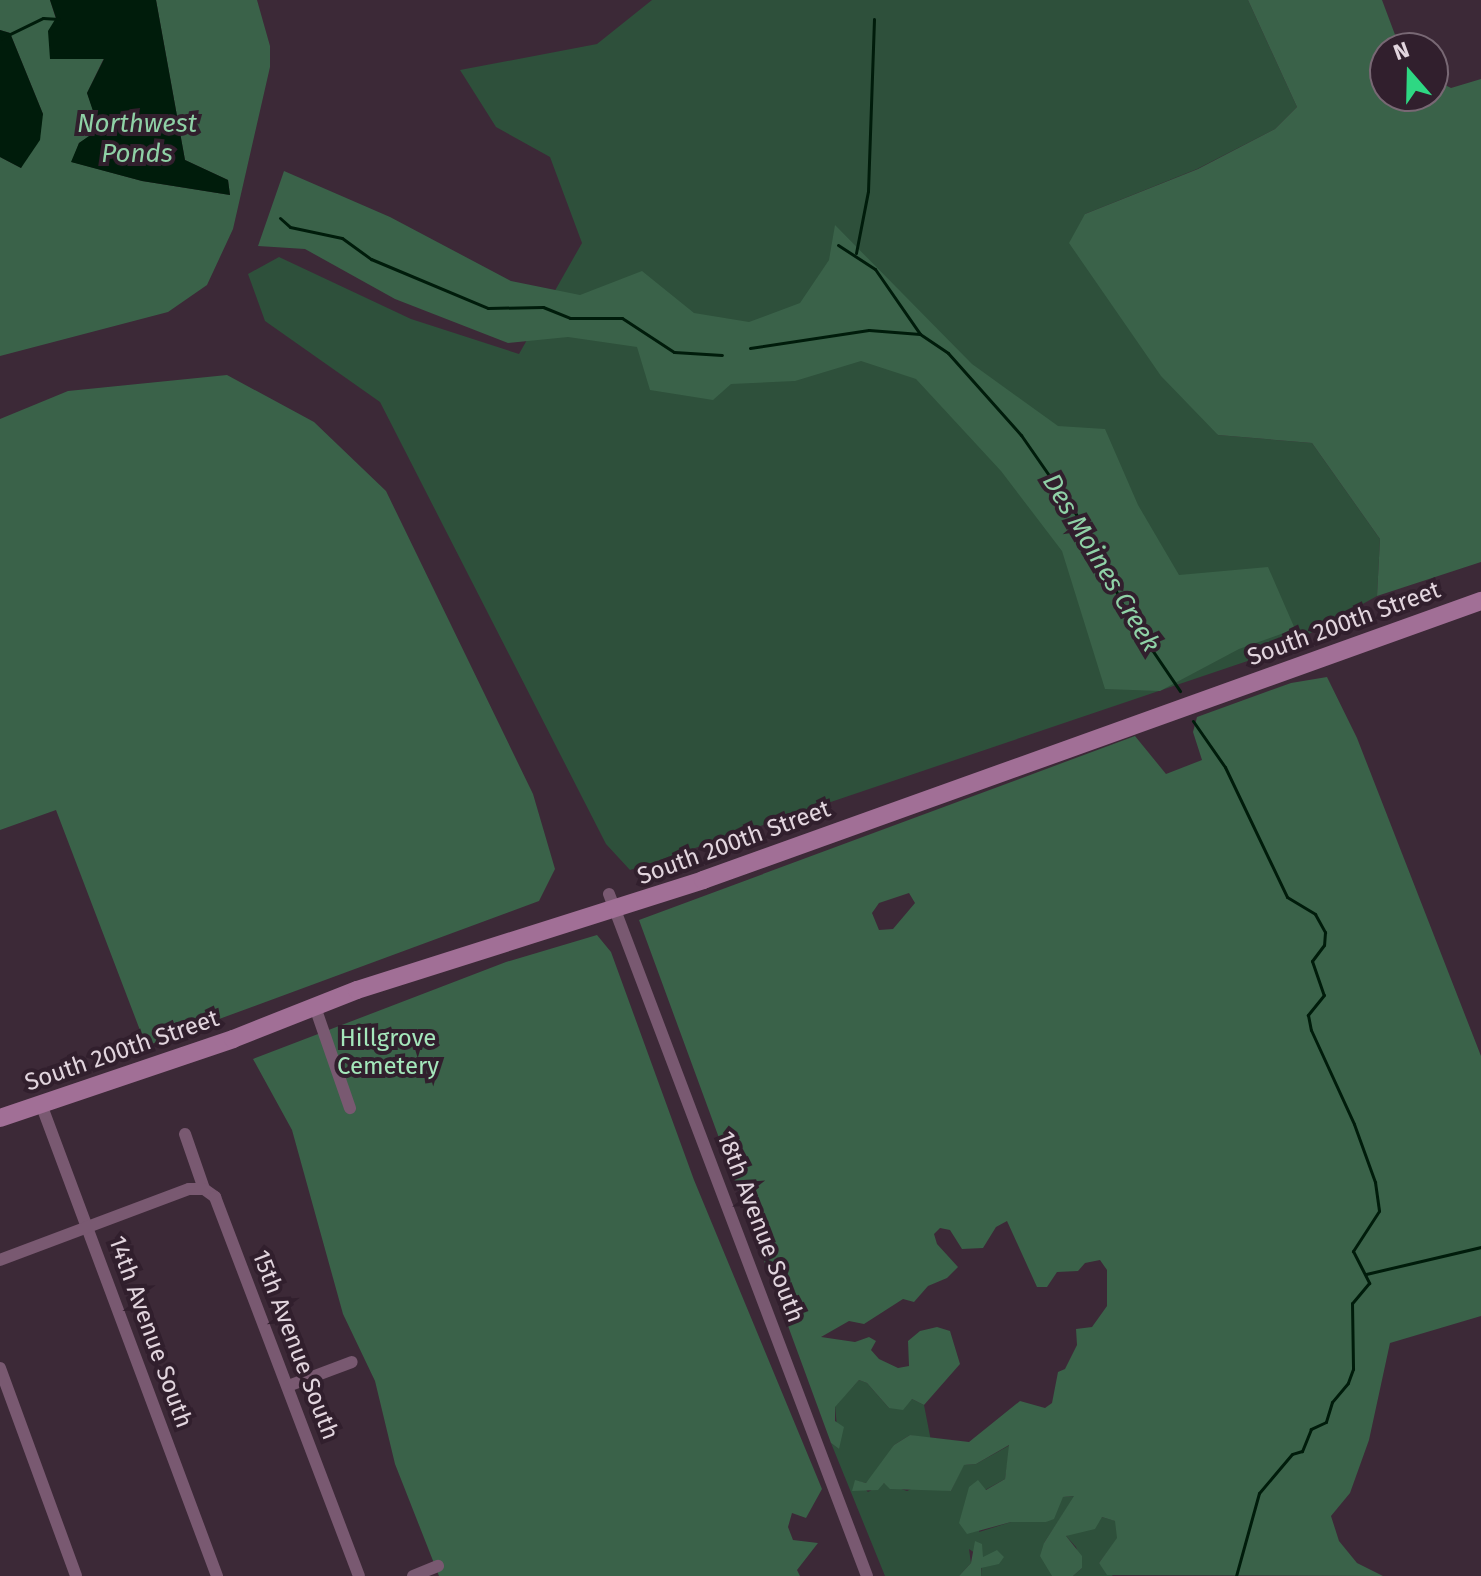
<!DOCTYPE html>
<html>
<head>
<meta charset="utf-8">
<style>
	body { margin:0 }
	#map { position:relative; width:1481px; height:1576px; overflow:hidden; background:#3c2937; font-family:"Fira Sans",sans-serif }
	div>[style] { position:absolute }
	.green>* { inset:0; background:#2e503b }
	.forest>* { inset:0; background:#3a6249 }
	.water>* { inset:0; background:#001c0b }
	.stream>* { height:3px; margin:-1.5px; padding:0 1.5px; transform-origin:1.5px; border-radius:1.5px; background:#001c0b }
	.street>* { height:12px; margin:-6px; padding:0 6px; transform-origin:6px; border-radius:6px; background:#795971 }
	.secondary>* { height:18px; margin:-9px; padding:0 9px; transform-origin:9px; border-radius:9px; background:#a16f96 }
	span { translate:-50% -50%; white-space:nowrap; text-align:center; line-height:1.15; -webkit-text-stroke:8px #311f2d; paint-order:stroke }
	.street-label { font-size:24px; color:#e2d5de }
	.park-label { font-size:24px; color:#a4e7bb }
	.water-label { font-size:26px; color:#8fd1a6; font-style:italic }
	.north { position:absolute; left:1369px; top:32px; width:80px; height:80px; box-sizing:border-box; background:#311f2d; border:2px solid #786874; border-radius:50%; rotate:340deg; font-size:22px; font-weight:700; line-height:32px; text-align:center; color:#e2d5de }
	.north::after { content:''; display:block; margin:auto; width:28px; height:36px; background:#2ed883; clip-path:polygon(50% 0,100% 100%,50% 72%,0 100%) }
</style>
</head>
<body>
<div id="map">
	<div class="green">
		<div style="clip-path:polygon(652px 0,1248px 0,1297px 107px,1275px 129px,1197px 169px,1085px 214px,1218px 435px,1312px 443px,1380px 539px,1377px 596px,1280px 650px,630px 870px,606px 844px,380px 402px,265px 321px,248px 274px,279px 257px,411px 319px,519px 354px,582px 243px,550px 157px,496px 127px,460px 70px,597px 44px)"></div>
		<div style="clip-path:polygon(859px 1380px,867px 1383px,889px 1408px,912px 1399px,924px 1405px,931px 1441px,910px 1435px,894px 1445px,880px 1471px,866px 1483px,857px 1481px,868px 1492px,884px 1483px,907px 1491px,918px 1486px,951px 1491px,963px 1465px,976px 1464px,1010px 1445px,1005px 1479px,985px 1490px,979px 1532px,1011px 1522px,1046px 1522px,1062px 1497px,1075px 1496px,1044px 1543px,1052px 1576px,981px 1576px,982px 1558px,969px 1549px,971px 1563px,959px 1576px,885px 1576px,831px 1443px,839px 1449px,835px 1406px)"></div>
		<div style="clip-path:polygon(1102px 1517px,1116px 1521px,1118px 1538px,1099px 1563px,1113px 1576px,1073px 1576px,1082px 1568px,1076px 1547px,1066px 1536px)"></div>
	</div>
	<div class="forest">
		<div style="clip-path:polygon(0 0,50px 0,56px 19px,104px 58px,87px 93px,100px 130px,79px 143px,72px 162px,142px 181px,230px 195px,228px 180px,185px 160px,156px 0,257px 0,270px 46px,270px 67px,233px 229px,207px 285px,168px 312px,0 356px,0 157px,21px 168px,43px 114px,10px 33px,0 30px)"></div>
		<div style="clip-path:polygon(1248px 0,1382px 0,1400px 48px,1385px 48px,1385px 96px,1433px 96px,1433px 79px,1451px 88px,1481px 79px,1481px 562px,1377px 596px,1380px 539px,1312px 443px,1218px 435px,1161px 376px,1069px 243px,1085px 214px,1198px 169px,1275px 129px,1297px 107px)"></div>
		<div style="clip-path:polygon(284px 171px,390px 217px,511px 281px,580px 295px,642px 271px,694px 313px,749px 322px,800px 303px,829px 260px,835px 225px,972px 364px,1058px 426px,1105px 429px,1138px 505px,1179px 575px,1268px 567px,1295px 629px,1239px 649px,1160px 691px,1105px 689px,1062px 551px,1001px 471px,916px 379px,861px 361px,795px 381px,731px 384px,713px 400px,650px 390px,637px 347px,568px 337px,508px 343px,395px 299px,305px 249px,258px 246px)"></div>
		<div style="clip-path:polygon(227px 375px,314px 422px,386px 491px,533px 794px,555px 869px,539px 901px,146px 1046px,56px 810px,0 830px,0 419px,68px 391px)"></div>
		<div style="clip-path:polygon(evenodd,1327px 677px,1357px 738px,1481px 1056px,1481px 1316px,1390px 1343px,1369px 1440px,1350px 1493px,1331px 1516px,1339px 1541px,1357px 1563px,1383px 1576px,1107px 1575px,1099px 1563px,1117px 1538px,1115px 1521px,1102px 1517px,1095px 1529px,1066px 1536px,1082px 1556px,1082px 1568px,1073px 1576px,1052px 1576px,1040px 1556px,1044px 1543px,1074px 1496px,1063px 1497px,1054px 1519px,1046px 1522px,1011px 1522px,967px 1534px,959px 1523px,969px 1487px,978px 1480px,986px 1490px,1005px 1479px,1009px 1445px,976px 1464px,964px 1465px,951px 1491px,890px 1489px,884px 1483px,878px 1490px,852px 1491px,855px 1480px,866px 1483px,894px 1445px,910px 1435px,969px 1442px,1020px 1401px,1045px 1408px,1052px 1403px,1058px 1372px,1065px 1369px,1077px 1345px,1076px 1329px,1092px 1327px,1107px 1306px,1107px 1270px,1100px 1260px,1085px 1263px,1078px 1271px,1057px 1272px,1047px 1287px,1037px 1287px,1007px 1221px,996px 1227px,983px 1248px,962px 1249px,950px 1230px,940px 1228px,934px 1234px,937px 1244px,958px 1267px,947px 1278px,928px 1286px,914px 1302px,903px 1299px,864px 1324px,849px 1321px,821px 1337px,855px 1342px,869px 1337px,876px 1341px,871px 1350px,879px 1359px,898px 1368px,909px 1366px,908px 1341px,920px 1331px,937px 1327px,950px 1331px,960px 1364px,924px 1405px,912px 1399px,903px 1410px,889px 1408px,867px 1383px,859px 1380px,835px 1407px,835px 1421px,844px 1427px,839px 1449px,831px 1443px,639px 920px,1135px 736px,1166px 774px,1202px 760px,1193px 732px,1197px 717px,1291px 683px,1327px 677px,909px 893px,915px 903px,893px 929px,879px 930px,872px 913px,879px 903px,909px 893px)"></div>
		<div style="clip-path:polygon(597px 935px,611px 952px,694px 1180px,822px 1489px,806px 1518px,792px 1513px,788px 1527px,793px 1540px,818px 1543px,797px 1570px,800px 1576px,439px 1576px,395px 1464px,375px 1381px,343px 1314px,292px 1130px,253px 1059px,506px 962px)"></div>
		<div style="clip-path:polygon(975px 1541px,982px 1544px,983px 1557px,997px 1550px,1004px 1557px,999px 1564px,981px 1568px,981px 1576px,959px 1576px,971px 1563px)"></div>
	</div>
	<div class="water">
		<div style="clip-path:polygon(50px 0,156px 0,185px 160px,228px 180px,230px 195px,142px 181px,71px 162px,79px 143px,99px 129px,87px 93px,104px 59px,50px 59px,48px 31px,56px 18px)"></div>
		<div style="clip-path:polygon(0 30px,10px 33px,43px 114px,40px 140px,21px 168px,0 157px)"></div>
	</div>
	<div class="stream">
		<div style="left:0;top:39px;width:48px;rotate:-26deg"></div>
		<div style="left:43px;top:18px;width:16px;rotate:4deg"></div>
		<div style="left:280px;top:218px;width:13px;rotate:42deg"></div>
		<div style="left:290px;top:227px;width:53px;rotate:11.9deg"></div>
		<div style="left:342px;top:238px;width:36px;rotate:36deg"></div>
		<div style="left:371px;top:259px;width:127px;rotate:22.7deg"></div>
		<div style="left:488px;top:308px;width:55px;rotate:-1deg"></div>
		<div style="left:543px;top:307px;width:29px;rotate:22deg"></div>
		<div style="left:570px;top:318px;width:52px"></div>
		<div style="left:622px;top:318px;width:62px;rotate:33.2deg"></div>
		<div style="left:674px;top:352px;width:48px;rotate:3.6deg"></div>
		<div style="left:838px;top:245px;width:44px;rotate:33deg"></div>
		<div style="left:875px;top:269px;width:79px;rotate:55.3deg"></div>
		<div style="left:920px;top:334px;width:34px;rotate:34deg"></div>
		<div style="left:948px;top:353px;width:110px;rotate:48.3deg"></div>
		<div style="left:1021px;top:435px;width:116px;rotate:55.2deg"></div>
		<div style="left:1087px;top:530px;width:89px;rotate:64.6deg"></div>
		<div style="left:1125px;top:610px;width:98px;rotate:55.8deg"></div>
		<div style="left:856px;top:253px;width:63px;rotate:-79deg"></div>
		<div style="left:868px;top:191px;width:172px;rotate:-88deg"></div>
		<div style="left:750px;top:348px;width:120px;rotate:-8.6deg"></div>
		<div style="left:869px;top:330px;width:51px;rotate:4.5deg"></div>
		<div style="left:1193px;top:721px;width:56px;rotate:55.2deg"></div>
		<div style="left:1225px;top:767px;width:144px;rotate:64.5deg"></div>
		<div style="left:1287px;top:897px;width:33px;rotate:31deg"></div>
		<div style="left:1315px;top:914px;width:21px;rotate:61deg"></div>
		<div style="left:1325px;top:932px;width:13px;rotate:94deg"></div>
		<div style="left:1324px;top:945px;width:20px;rotate:127deg"></div>
		<div style="left:1312px;top:961px;width:36px;rotate:71deg"></div>
		<div style="left:1324px;top:995px;width:26px;rotate:129deg"></div>
		<div style="left:1308px;top:1015px;width:15px;rotate:79deg"></div>
		<div style="left:1311px;top:1030px;width:103px;rotate:65.4deg"></div>
		<div style="left:1354px;top:1124px;width:62px;rotate:70.1deg"></div>
		<div style="left:1375px;top:1182px;width:29px;rotate:82deg"></div>
		<div style="left:1379px;top:1211px;width:48px;rotate:123deg"></div>
		<div style="left:1353px;top:1251px;width:36px;rotate:63deg"></div>
		<div style="left:1369px;top:1283px;width:26px;rotate:130deg"></div>
		<div style="left:1352px;top:1303px;width:66px;rotate:89.1deg"></div>
		<div style="left:1353px;top:1369px;width:15px;rotate:110deg"></div>
		<div style="left:1348px;top:1383px;width:25px;rotate:130deg"></div>
		<div style="left:1332px;top:1402px;width:21px;rotate:107deg"></div>
		<div style="left:1326px;top:1422px;width:17px;rotate:155deg"></div>
		<div style="left:1311px;top:1429px;width:24px;rotate:112deg"></div>
		<div style="left:1302px;top:1451px;width:10px;rotate:163deg"></div>
		<div style="left:1292px;top:1454px;width:51px;rotate:130.2deg"></div>
		<div style="left:1259px;top:1493px;width:86px;rotate:105.5deg"></div>
		<div style="left:1366px;top:1274px;width:118px;rotate:-13.2deg"></div>
	</div>
	<div class="street">
		<div style="left:609px;top:894px;width:729px;rotate:69.28deg"></div>
		<div style="left:315px;top:1007px;width:107px;rotate:70.9deg"></div>
		<div style="left:41px;top:1104px;width:504px;rotate:69.55deg"></div>
		<div style="left:185px;top:1134px;width:58px;rotate:70.9deg"></div>
		<div style="left:204px;top:1189px;width:14px;rotate:36deg"></div>
		<div style="left:215px;top:1197px;width:405px;rotate:69.2deg"></div>
		<div style="left:0;top:1260px;width:202px;rotate:-20.6deg"></div>
		<div style="left:189px;top:1189px;width:15px"></div>
		<div style="left:0;top:1368px;width:221px;rotate:69.9deg"></div>
		<div style="left:288px;top:1386px;width:68px;rotate:-20.6deg"></div>
		<div style="left:413px;top:1576px;width:27px;rotate:-22deg"></div>
	</div>
	<div class="secondary">
		<div style="left:0;top:1118px;width:246px;rotate:-18.7deg"></div>
		<div style="left:233px;top:1039px;width:133px;rotate:-21.6deg"></div>
		<div style="left:357px;top:990px;width:363px;rotate:-17.6deg"></div>
		<div style="left:703px;top:880px;width:827px;rotate:-19.73deg"></div>
	</div>
	<div class="street-label">
		<span style="left:1344px;top:624px;rotate:-20deg">South 200th Street</span>
		<span style="left:734px;top:843px;rotate:-20deg">South 200th Street</span>
		<span style="left:122px;top:1051px;rotate:-19deg">South 200th Street</span>
		<span style="left:760px;top:1227px;rotate:69deg">18th Avenue South</span>
		<span style="left:150px;top:1332px;rotate:70deg">14th Avenue South</span>
		<span style="left:295px;top:1345px;rotate:69deg">15th Avenue South</span>
	</div>
	<div class="park-label">
		<span style="left:388px;top:1053px">Hillgrove<br>Cemetery</span>
	</div>
	<div class="water-label">
		<span style="left:137px;top:139px">Northwest<br>Ponds</span>
		<span style="left:1101px;top:563px;rotate:59deg">Des Moines Creek</span>
	</div>
	<div class="north">N</div>
</div>
</body>
</html>
